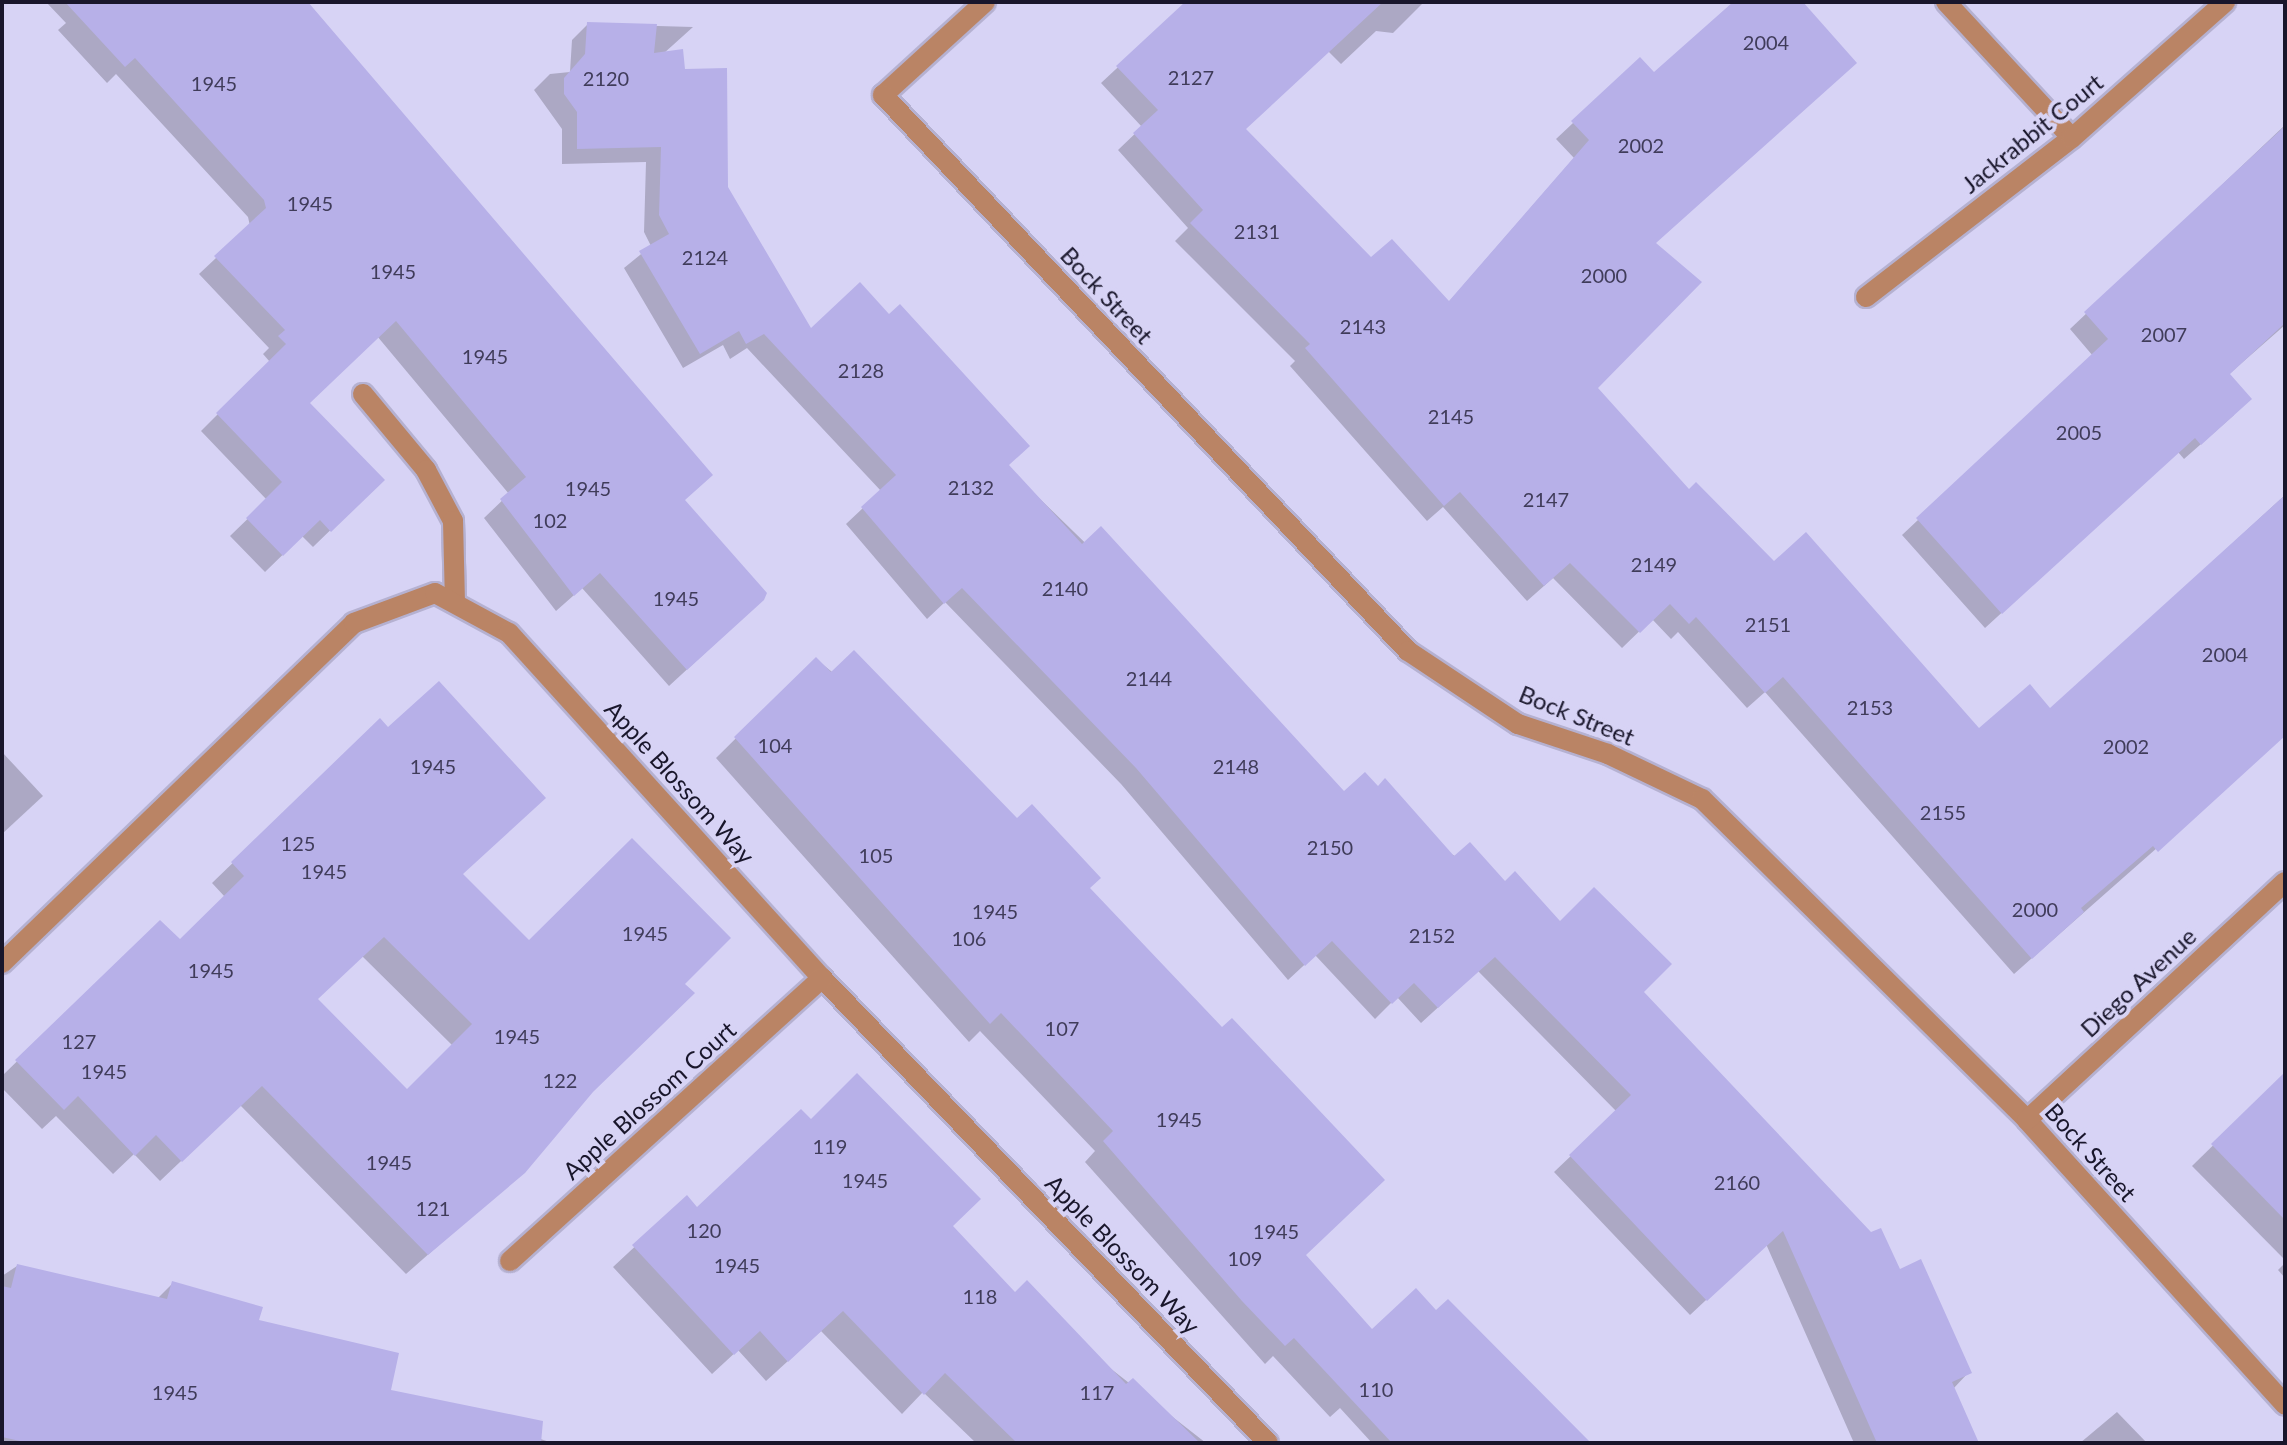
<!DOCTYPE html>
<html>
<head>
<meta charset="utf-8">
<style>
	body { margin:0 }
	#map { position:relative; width:2287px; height:1445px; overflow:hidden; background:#d7d3f5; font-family:Lato,sans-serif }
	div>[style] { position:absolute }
	.shadow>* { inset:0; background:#0003 }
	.building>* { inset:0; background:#b7b0e8 }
	.roads { filter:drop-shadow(2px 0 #b5b1d1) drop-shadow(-2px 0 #b5b1d1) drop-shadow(0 2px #b5b1d1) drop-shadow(0 -2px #b5b1d1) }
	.service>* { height:20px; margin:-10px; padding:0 10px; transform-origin:10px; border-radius:10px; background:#ba8465 }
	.minor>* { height:20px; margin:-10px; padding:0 10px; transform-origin:10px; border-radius:10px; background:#ba8465 }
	span { translate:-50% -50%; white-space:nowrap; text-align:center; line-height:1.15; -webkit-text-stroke:8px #d7d3f5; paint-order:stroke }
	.number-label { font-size:20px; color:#403c5a }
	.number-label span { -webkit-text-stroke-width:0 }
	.street-label { font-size:24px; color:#19162b }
	.frame { position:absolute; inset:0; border:4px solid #19162b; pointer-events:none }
</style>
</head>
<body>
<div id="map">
	<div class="shadow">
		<div style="clip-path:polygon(46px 2px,288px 2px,683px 501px,744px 617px,669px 686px,582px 588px,556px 611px,484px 518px,509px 494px,377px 336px,308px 403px,382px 480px,313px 547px,302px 536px,265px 572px,230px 536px,267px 500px,201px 431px,270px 362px,263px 354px,269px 348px,199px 274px,250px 226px,248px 217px,116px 74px,107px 83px,58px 30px,66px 23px)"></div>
		<div style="clip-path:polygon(1188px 2px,1424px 2px,1393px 33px,1376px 31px,1341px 64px,1328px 51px,1243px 129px,1371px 260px,1448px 303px,1574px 158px,1556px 139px,1640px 60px,1654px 75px,1736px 2px,1800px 2px,1654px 244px,1596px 388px,1688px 492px,1979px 730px,2050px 711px,2285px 495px,2285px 735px,2014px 974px,1765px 692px,1747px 708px,1678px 632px,1671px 639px,1652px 619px,1622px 648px,1553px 578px,1527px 601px,1443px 507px,1427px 521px,1290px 366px,1295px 361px,1175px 241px,1188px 228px,1118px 150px,1142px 127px,1101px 83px)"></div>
		<div style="clip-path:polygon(588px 24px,693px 27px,643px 72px,810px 331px,1006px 466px,1344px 794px,1505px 884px,1641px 992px,1899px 1272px,1969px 1372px,1953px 1389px,1969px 1443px,1854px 1443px,1766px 1244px,1690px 1315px,1554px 1172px,1617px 1112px,1478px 971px,1421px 1023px,1397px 997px,1375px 1019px,1315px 955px,1288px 980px,1121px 784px,945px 602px,927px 619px,846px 524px,881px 491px,747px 348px,730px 359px,723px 345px,683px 368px,624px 268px,651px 246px,644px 232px,646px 162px,562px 164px,562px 129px,534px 90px,550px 74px,570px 72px,572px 40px)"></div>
		<div style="clip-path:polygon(2285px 125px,2285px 325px,2228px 375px,2234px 415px,2184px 459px,2178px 452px,1985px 628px,1902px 535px,2093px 356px,2070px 329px)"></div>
		<div style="clip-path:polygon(816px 659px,1017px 821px,1088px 889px,1304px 1255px,1372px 1332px,1436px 1313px,1588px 1443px,1372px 1443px,1340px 1408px,1330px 1417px,1273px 1356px,1265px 1364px,1085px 1162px,1095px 1151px,980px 1031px,969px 1042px,716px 758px)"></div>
		<div style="clip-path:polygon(evenodd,380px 721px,461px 875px,529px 943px,683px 984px,523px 1171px,406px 1274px,240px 1105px,160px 1181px,134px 1154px,113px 1174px,56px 1116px,42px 1129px,2px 1088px,2px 1076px,160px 922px,180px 942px,225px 897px,212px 883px,380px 721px,362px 956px,453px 1046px,407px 1092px,316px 999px,362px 956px)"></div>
		<div style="clip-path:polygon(2px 752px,43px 796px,2px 834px)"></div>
		<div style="clip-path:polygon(2285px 1075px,2285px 1260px,2192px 1166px)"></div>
		<div style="clip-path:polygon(687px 1198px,697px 1210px,950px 1227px,1015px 1294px,1206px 1443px,976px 1443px,923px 1392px,902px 1414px,821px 1331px,766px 1381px,738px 1350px,712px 1374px,613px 1267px)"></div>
		<div style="clip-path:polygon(2285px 1263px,2285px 1278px,2278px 1270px)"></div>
		<div style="clip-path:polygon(17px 1266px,157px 1299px,173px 1283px,389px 1391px,553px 1443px,2px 1443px,2px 1276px)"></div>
		<div style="clip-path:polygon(2117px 1412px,2147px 1443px,2080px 1443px)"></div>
	</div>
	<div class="building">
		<div style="clip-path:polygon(65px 2px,308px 2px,713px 475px,685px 500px,767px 593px,764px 600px,687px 670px,600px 573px,574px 596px,500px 499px,526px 477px,396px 321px,310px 403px,385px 480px,331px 532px,320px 520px,283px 556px,246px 518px,282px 482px,216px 413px,286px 344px,278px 336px,285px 330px,214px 256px,266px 208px,264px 200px,135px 58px,125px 67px)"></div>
		<div style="clip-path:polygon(1185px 2px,1383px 2px,1246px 129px,1371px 257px,1392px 239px,1449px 301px,1589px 140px,1571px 121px,1640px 57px,1654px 72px,1733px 2px,1803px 2px,1857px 63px,1656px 243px,1702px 282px,1598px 388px,1689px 489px,1696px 482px,1774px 561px,1806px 532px,1979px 728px,2030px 684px,2050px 708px,2285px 495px,2285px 736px,2158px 852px,2153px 846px,2081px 908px,2084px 912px,2032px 959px,1783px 677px,1765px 693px,1696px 617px,1689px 624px,1670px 604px,1640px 633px,1570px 563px,1544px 586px,1460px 492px,1444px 506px,1305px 348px,1310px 344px,1190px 223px,1203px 210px,1133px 133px,1158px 110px,1116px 66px)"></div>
		<div style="clip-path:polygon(587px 22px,657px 24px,654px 53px,683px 49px,685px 69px,727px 68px,728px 187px,811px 328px,860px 282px,889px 314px,900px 304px,1030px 446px,1009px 465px,1082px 544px,1101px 526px,1344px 791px,1365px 772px,1378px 786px,1385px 778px,1454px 856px,1470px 842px,1505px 881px,1515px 871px,1560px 921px,1594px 887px,1672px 964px,1644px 992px,1871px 1232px,1881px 1228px,1900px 1269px,1921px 1259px,1972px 1373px,1952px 1382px,1979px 1443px,1877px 1443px,1783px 1231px,1707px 1301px,1569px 1155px,1631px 1095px,1495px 957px,1438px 1008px,1414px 983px,1392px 1004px,1332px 941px,1305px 966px,1136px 768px,962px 588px,944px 604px,861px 507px,896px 475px,764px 334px,746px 344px,739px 331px,700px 354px,639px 251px,669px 234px,659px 215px,661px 147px,577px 149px,577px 112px,564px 94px,564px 78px,585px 54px)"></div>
		<div style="clip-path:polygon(2285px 126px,2285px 323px,2230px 374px,2252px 399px,2201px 445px,2195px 438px,2002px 614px,1916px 518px,2108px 339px,2084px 312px)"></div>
		<div style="clip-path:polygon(854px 650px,1017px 818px,1032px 804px,1101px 878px,1090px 888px,1222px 1027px,1232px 1018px,1385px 1180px,1306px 1255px,1372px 1329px,1416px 1288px,1436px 1310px,1448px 1299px,1591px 1443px,1392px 1443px,1294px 1338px,1285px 1346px,1242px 1301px,1103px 1141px,1113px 1131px,1001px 1013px,990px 1024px,734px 737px,816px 657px,831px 672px)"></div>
		<div style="clip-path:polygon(evenodd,439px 681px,546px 798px,463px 874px,529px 940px,632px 838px,731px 938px,685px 984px,695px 993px,593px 1092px,525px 1173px,428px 1255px,262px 1086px,182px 1162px,156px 1135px,135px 1156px,78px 1096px,64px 1110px,15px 1060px,160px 920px,180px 939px,244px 876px,231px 862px,380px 718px,388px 727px,439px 681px,384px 937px,472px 1024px,407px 1089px,318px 999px,384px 937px)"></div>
		<div style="clip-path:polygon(2285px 1072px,2285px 1220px,2211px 1144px)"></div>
		<div style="clip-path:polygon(857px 1073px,981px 1199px,953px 1226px,1015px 1292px,1027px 1280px,1126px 1384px,1133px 1378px,1200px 1443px,1017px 1443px,945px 1373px,924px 1395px,843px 1311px,788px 1362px,760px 1331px,734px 1355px,632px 1245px,687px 1195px,697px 1207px,801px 1109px,811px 1119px)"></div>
		<div style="clip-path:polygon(17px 1264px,167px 1299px,172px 1281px,263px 1307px,259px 1320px,399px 1353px,391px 1390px,543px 1421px,541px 1443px,29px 1443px,2px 1437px,2px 1286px,11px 1288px)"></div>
	</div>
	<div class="roads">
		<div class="service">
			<div style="left:363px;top:394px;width:99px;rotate:50.3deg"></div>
			<div style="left:426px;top:470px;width:58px;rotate:62.1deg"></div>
			<div style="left:453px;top:521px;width:82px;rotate:88.6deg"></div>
		</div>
		<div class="minor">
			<div style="left:985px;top:2px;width:138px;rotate:137.6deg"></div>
			<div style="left:883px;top:95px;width:765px;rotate:46.64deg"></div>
			<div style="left:1408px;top:651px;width:132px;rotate:33.6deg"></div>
			<div style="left:1518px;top:724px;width:95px;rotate:18.4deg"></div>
			<div style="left:1608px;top:754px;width:104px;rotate:25.6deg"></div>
			<div style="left:1702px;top:799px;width:457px;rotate:44.6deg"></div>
			<div style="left:2027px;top:1120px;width:384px;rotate:47.8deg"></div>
			<div style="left:1946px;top:2px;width:185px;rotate:47.2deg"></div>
			<div style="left:1866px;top:297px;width:260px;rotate:-37.7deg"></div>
			<div style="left:2072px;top:138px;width:205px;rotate:-41.6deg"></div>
			<div style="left:2px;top:963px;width:489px;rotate:-44deg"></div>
			<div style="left:354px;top:623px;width:86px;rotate:-20.3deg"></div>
			<div style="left:435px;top:593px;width:84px;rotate:28.4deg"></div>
			<div style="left:509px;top:633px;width:466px;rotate:47.8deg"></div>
			<div style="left:822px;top:978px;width:644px;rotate:46.19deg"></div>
			<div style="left:2027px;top:1120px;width:351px;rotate:-42.7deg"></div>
			<div style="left:510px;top:1261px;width:421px;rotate:-42.2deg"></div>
		</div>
	</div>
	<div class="number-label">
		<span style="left:1766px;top:42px">2004</span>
		<span style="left:1191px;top:77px">2127</span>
		<span style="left:606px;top:78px">2120</span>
		<span style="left:214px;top:83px">1945</span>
		<span style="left:1641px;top:145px">2002</span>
		<span style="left:310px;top:203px">1945</span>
		<span style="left:1257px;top:231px">2131</span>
		<span style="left:705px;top:257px">2124</span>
		<span style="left:393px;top:271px">1945</span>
		<span style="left:1604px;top:275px">2000</span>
		<span style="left:1363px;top:326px">2143</span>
		<span style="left:2164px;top:334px">2007</span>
		<span style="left:485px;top:356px">1945</span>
		<span style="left:861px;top:370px">2128</span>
		<span style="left:1451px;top:416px">2145</span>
		<span style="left:2079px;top:432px">2005</span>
		<span style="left:971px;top:487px">2132</span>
		<span style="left:588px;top:488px">1945</span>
		<span style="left:1546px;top:499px">2147</span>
		<span style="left:550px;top:520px">102</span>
		<span style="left:1654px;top:564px">2149</span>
		<span style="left:1065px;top:588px">2140</span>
		<span style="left:676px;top:598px">1945</span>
		<span style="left:1768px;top:624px">2151</span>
		<span style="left:2225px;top:654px">2004</span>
		<span style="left:1149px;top:678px">2144</span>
		<span style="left:1870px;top:707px">2153</span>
		<span style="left:775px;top:745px">104</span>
		<span style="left:2126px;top:746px">2002</span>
		<span style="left:433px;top:766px">1945</span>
		<span style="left:1236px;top:766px">2148</span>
		<span style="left:1943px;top:812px">2155</span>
		<span style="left:298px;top:843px">125</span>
		<span style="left:1330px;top:847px">2150</span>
		<span style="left:876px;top:855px">105</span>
		<span style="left:324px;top:871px">1945</span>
		<span style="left:2035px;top:909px">2000</span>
		<span style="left:995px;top:911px">1945</span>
		<span style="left:645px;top:933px">1945</span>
		<span style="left:1432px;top:935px">2152</span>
		<span style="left:969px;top:938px">106</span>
		<span style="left:211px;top:970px">1945</span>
		<span style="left:1062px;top:1028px">107</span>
		<span style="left:517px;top:1036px">1945</span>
		<span style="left:79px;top:1041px">127</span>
		<span style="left:104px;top:1071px">1945</span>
		<span style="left:560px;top:1080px">122</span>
		<span style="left:1179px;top:1119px">1945</span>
		<span style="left:830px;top:1146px">119</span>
		<span style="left:389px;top:1162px">1945</span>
		<span style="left:865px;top:1180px">1945</span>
		<span style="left:1737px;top:1182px">2160</span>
		<span style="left:433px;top:1208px">121</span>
		<span style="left:704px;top:1230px">120</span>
		<span style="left:1276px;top:1231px">1945</span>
		<span style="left:1245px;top:1258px">109</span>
		<span style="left:737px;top:1265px">1945</span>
		<span style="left:980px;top:1296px">118</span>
		<span style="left:1376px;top:1389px">110</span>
		<span style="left:175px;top:1392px">1945</span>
		<span style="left:1097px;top:1392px">117</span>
	</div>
	<div class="street-label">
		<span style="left:2032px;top:133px;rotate:-39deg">Jackrabbit Court</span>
		<span style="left:1107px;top:295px;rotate:47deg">Bock Street</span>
		<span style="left:1577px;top:715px;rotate:22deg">Bock Street</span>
		<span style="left:680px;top:782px;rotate:48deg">Apple Blossom Way</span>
		<span style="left:2138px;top:982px;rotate:-43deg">Diego Avenue</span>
		<span style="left:649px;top:1100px;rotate:-42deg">Apple Blossom Court</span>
		<span style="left:2091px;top:1152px;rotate:48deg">Bock Street</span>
		<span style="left:1123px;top:1254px;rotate:46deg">Apple Blossom Way</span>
	</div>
	<div class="frame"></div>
</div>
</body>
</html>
